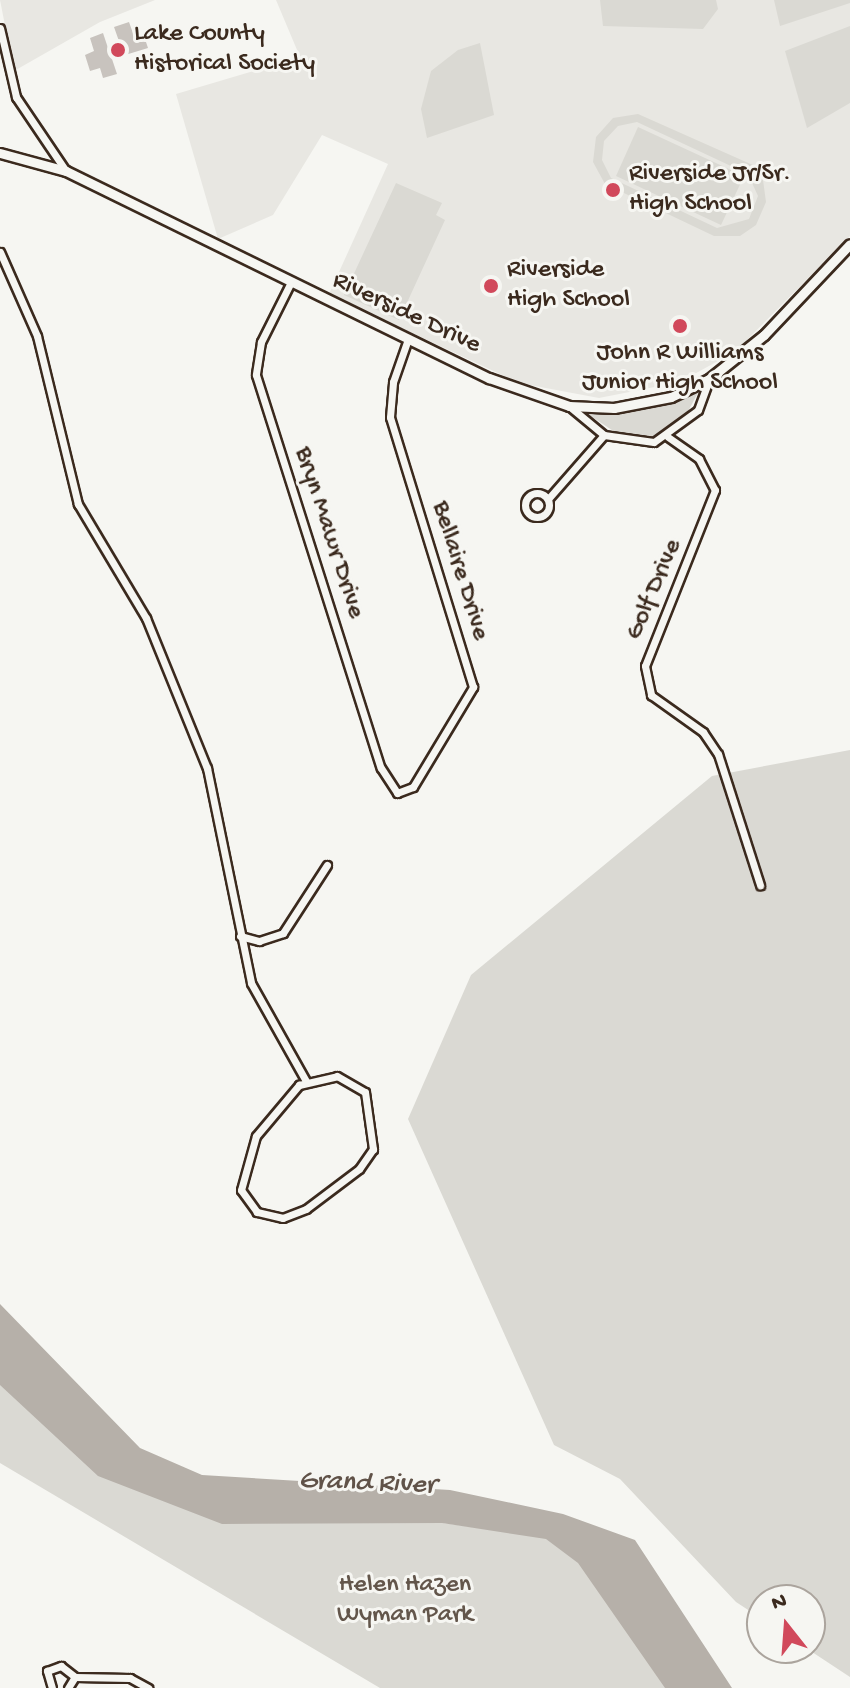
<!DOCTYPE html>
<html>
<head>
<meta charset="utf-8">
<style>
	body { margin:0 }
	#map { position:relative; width:850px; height:1688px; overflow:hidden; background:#f6f6f2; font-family:"Gochi Hand",sans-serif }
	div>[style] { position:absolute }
	.built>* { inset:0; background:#e8e7e2 }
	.green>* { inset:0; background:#dad9d3 }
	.water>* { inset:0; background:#b6b0a9 }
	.building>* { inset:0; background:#c8c3be }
	.roads { filter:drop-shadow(2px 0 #3b2a1e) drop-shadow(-2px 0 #3b2a1e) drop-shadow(0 2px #3b2a1e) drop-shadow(0 -2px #3b2a1e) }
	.minor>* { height:7px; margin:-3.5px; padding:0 3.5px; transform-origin:3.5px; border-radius:3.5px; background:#f6f6f2 }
	.minor>.ring { margin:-3.5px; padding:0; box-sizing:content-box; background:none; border:7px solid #f6f6f2; border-radius:50% }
	.major>* { height:9px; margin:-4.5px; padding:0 4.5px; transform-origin:4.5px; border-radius:4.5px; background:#f6f6f2 }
	.dots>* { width:22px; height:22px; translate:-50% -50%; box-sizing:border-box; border:4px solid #f6f6f2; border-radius:50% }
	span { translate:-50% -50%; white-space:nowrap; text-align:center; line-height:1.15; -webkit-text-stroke:6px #f6f6f2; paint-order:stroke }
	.poi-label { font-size:26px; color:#3b2a1e }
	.left { translate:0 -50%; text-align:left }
	.street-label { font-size:26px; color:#3b2a1e }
	.park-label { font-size:26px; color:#63564b }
	.water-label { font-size:28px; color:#605248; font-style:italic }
	.north { position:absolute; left:746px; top:1584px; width:80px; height:80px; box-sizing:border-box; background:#f6f6f2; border:2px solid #aba49d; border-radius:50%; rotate:343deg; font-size:22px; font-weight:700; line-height:32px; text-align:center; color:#3b2a1e }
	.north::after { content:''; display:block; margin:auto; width:28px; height:36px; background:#d1495b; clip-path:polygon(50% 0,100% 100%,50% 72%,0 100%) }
</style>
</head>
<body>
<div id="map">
	<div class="built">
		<div style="clip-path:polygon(0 0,155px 0,100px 22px,14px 71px)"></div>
		<div style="clip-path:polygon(276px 0,850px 0,850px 236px,736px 351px,680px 382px,599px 398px,519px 383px,329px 294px,388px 164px,322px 135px,273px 215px,218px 239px,176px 94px,300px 57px)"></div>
	</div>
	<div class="green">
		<div style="clip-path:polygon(600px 0,716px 0,718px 9px,703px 29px,603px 26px)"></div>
		<div style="clip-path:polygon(774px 0,850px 0,850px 3px,780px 26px)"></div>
		<div style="clip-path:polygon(850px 26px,850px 103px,807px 128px,785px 51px)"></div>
		<div style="clip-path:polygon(480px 43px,494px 115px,427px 138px,421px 109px,431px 71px,458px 50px)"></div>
		<div style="clip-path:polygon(evenodd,638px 114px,771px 173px,763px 180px,766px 202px,756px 225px,740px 236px,714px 236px,605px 184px,593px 162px,596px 137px,613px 118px,638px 114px,637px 122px,748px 174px,758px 196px,749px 219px,717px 228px,611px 178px,602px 160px,604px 141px,618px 126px,637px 122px)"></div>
		<div style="clip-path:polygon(638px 127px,744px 176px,721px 225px,616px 176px)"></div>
		<div style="clip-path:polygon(396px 183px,442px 203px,436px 215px,445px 220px,399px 320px,344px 295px)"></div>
		<div style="clip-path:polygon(701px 387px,684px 419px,654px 438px,621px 436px,583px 411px,646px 408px)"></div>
		<div style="clip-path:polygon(850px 750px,850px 1677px,806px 1648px,810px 1600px,762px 1600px,762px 1619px,736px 1602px,620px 1479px,554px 1445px,408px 1119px,471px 975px,712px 776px)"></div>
		<div style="clip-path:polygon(0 1341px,120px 1459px,282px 1501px,560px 1539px,698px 1688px,380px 1688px,0 1463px)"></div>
	</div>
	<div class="water">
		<div style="clip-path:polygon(0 1304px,140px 1448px,202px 1475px,450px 1490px,563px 1514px,635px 1540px,732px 1688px,665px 1688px,578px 1563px,546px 1539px,442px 1523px,222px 1524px,98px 1476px,0 1385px)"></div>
	</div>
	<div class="building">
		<div style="clip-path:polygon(129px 22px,135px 39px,144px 36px,148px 48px,112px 59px,117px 74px,103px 78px,100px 68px,90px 71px,85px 55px,94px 51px,90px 38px,103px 33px,108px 48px,120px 44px,114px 27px)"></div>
	</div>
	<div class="roads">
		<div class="minor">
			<div style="left:0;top:28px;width:71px;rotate:76.9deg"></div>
			<div style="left:16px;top:97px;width:89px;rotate:56deg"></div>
			<div style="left:0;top:252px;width:92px;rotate:66.2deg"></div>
			<div style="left:37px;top:336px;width:173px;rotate:76.3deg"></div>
			<div style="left:78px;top:504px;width:133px;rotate:59.2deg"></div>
			<div style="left:146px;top:618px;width:162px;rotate:67.9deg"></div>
			<div style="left:207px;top:768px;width:219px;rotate:78.4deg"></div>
			<div style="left:251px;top:983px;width:112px;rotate:60.7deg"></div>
			<div style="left:290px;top:284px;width:65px;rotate:116.6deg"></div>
			<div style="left:261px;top:342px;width:33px;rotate:99deg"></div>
			<div style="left:256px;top:375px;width:412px;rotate:72.4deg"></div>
			<div style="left:381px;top:768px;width:30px;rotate:57deg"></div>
			<div style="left:397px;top:793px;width:17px;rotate:-21deg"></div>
			<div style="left:413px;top:787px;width:117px;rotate:-59deg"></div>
			<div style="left:473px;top:687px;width:282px;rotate:-107.1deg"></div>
			<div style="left:390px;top:417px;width:35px;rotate:-85deg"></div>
			<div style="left:393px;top:382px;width:46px;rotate:-70.8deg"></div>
			<div style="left:569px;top:406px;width:45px;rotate:39.6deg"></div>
			<div style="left:604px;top:435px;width:50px;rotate:8deg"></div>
			<div style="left:654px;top:442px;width:54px;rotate:-36deg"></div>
			<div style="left:698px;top:410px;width:33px;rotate:-70deg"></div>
			<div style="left:668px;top:437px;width:38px;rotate:35deg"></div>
			<div style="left:699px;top:459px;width:35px;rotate:63deg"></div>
			<div style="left:715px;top:490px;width:189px;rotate:111.7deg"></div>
			<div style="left:645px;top:666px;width:30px;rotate:78deg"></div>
			<div style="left:651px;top:695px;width:64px;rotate:35.4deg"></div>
			<div style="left:703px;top:732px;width:27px;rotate:56deg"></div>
			<div style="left:718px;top:754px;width:138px;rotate:72.2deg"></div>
			<div class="ring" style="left:525px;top:493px;width:17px;height:17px"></div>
			<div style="left:548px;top:499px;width:85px;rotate:-48.8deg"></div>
			<div style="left:240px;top:936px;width:20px;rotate:15deg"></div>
			<div style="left:259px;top:941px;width:25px;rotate:-18deg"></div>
			<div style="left:283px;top:933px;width:81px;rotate:-57.1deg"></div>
			<div style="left:337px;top:1076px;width:32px;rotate:30deg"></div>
			<div style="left:365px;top:1092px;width:58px;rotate:82deg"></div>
			<div style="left:373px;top:1149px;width:24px;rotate:125deg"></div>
			<div style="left:359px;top:1169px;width:66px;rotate:143deg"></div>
			<div style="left:306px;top:1209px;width:25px;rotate:159deg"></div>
			<div style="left:283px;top:1218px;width:27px;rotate:-167deg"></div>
			<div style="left:257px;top:1212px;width:27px;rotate:-126deg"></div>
			<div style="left:241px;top:1190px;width:56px;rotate:-74.5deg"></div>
			<div style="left:256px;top:1136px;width:67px;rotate:-49.9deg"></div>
			<div style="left:299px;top:1085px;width:39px;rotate:-13deg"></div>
			<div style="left:52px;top:1688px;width:18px;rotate:-106deg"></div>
			<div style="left:47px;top:1671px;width:15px;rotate:-20deg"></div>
			<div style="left:61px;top:1666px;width:18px;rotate:38deg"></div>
			<div style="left:75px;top:1677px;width:55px;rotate:1deg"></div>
			<div style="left:130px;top:1678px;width:21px;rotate:29deg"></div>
			<div style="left:68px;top:1688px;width:13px;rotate:-58deg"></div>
		</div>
		<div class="major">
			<div style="left:0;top:153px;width:68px;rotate:15.3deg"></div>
			<div style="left:66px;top:171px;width:471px;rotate:26.1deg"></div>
			<div style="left:489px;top:378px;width:85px;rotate:19.3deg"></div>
			<div style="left:569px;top:406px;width:45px;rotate:2.5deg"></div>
			<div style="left:614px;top:408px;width:58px;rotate:-10.9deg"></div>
			<div style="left:671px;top:397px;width:42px;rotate:-25.3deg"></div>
			<div style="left:709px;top:379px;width:70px;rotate:-38.7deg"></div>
			<div style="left:764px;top:335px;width:125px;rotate:-46.6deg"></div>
		</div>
	</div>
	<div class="dots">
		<div style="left:118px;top:50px;background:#d1495b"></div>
		<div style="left:613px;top:190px;background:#d1495b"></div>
		<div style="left:491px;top:286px;background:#d1495b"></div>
		<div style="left:680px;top:326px;background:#d1495b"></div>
	</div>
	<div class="poi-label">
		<span class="left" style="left:134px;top:50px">Lake County<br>Historical Society</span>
		<span class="left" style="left:629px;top:190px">Riverside Jr/Sr.<br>High School</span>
		<span class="left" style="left:507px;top:286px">Riverside<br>High School</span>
		<span style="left:680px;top:369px">John R Williams<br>Junior High School</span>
	</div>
	<div class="street-label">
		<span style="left:406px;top:314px;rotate:25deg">Riverside Drive</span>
		<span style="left:328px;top:533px;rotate:72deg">Bryn Mawr Drive</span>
		<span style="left:459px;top:571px;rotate:73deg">Bellaire Drive</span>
		<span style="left:655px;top:590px;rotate:-67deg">Golf Drive</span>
	</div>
	<div class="park-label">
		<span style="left:405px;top:1601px">Helen Hazen<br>Wyman Park</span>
	</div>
	<div class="water-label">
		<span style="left:367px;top:1484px;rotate:2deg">Grand River</span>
	</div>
	<div class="north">N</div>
</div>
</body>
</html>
